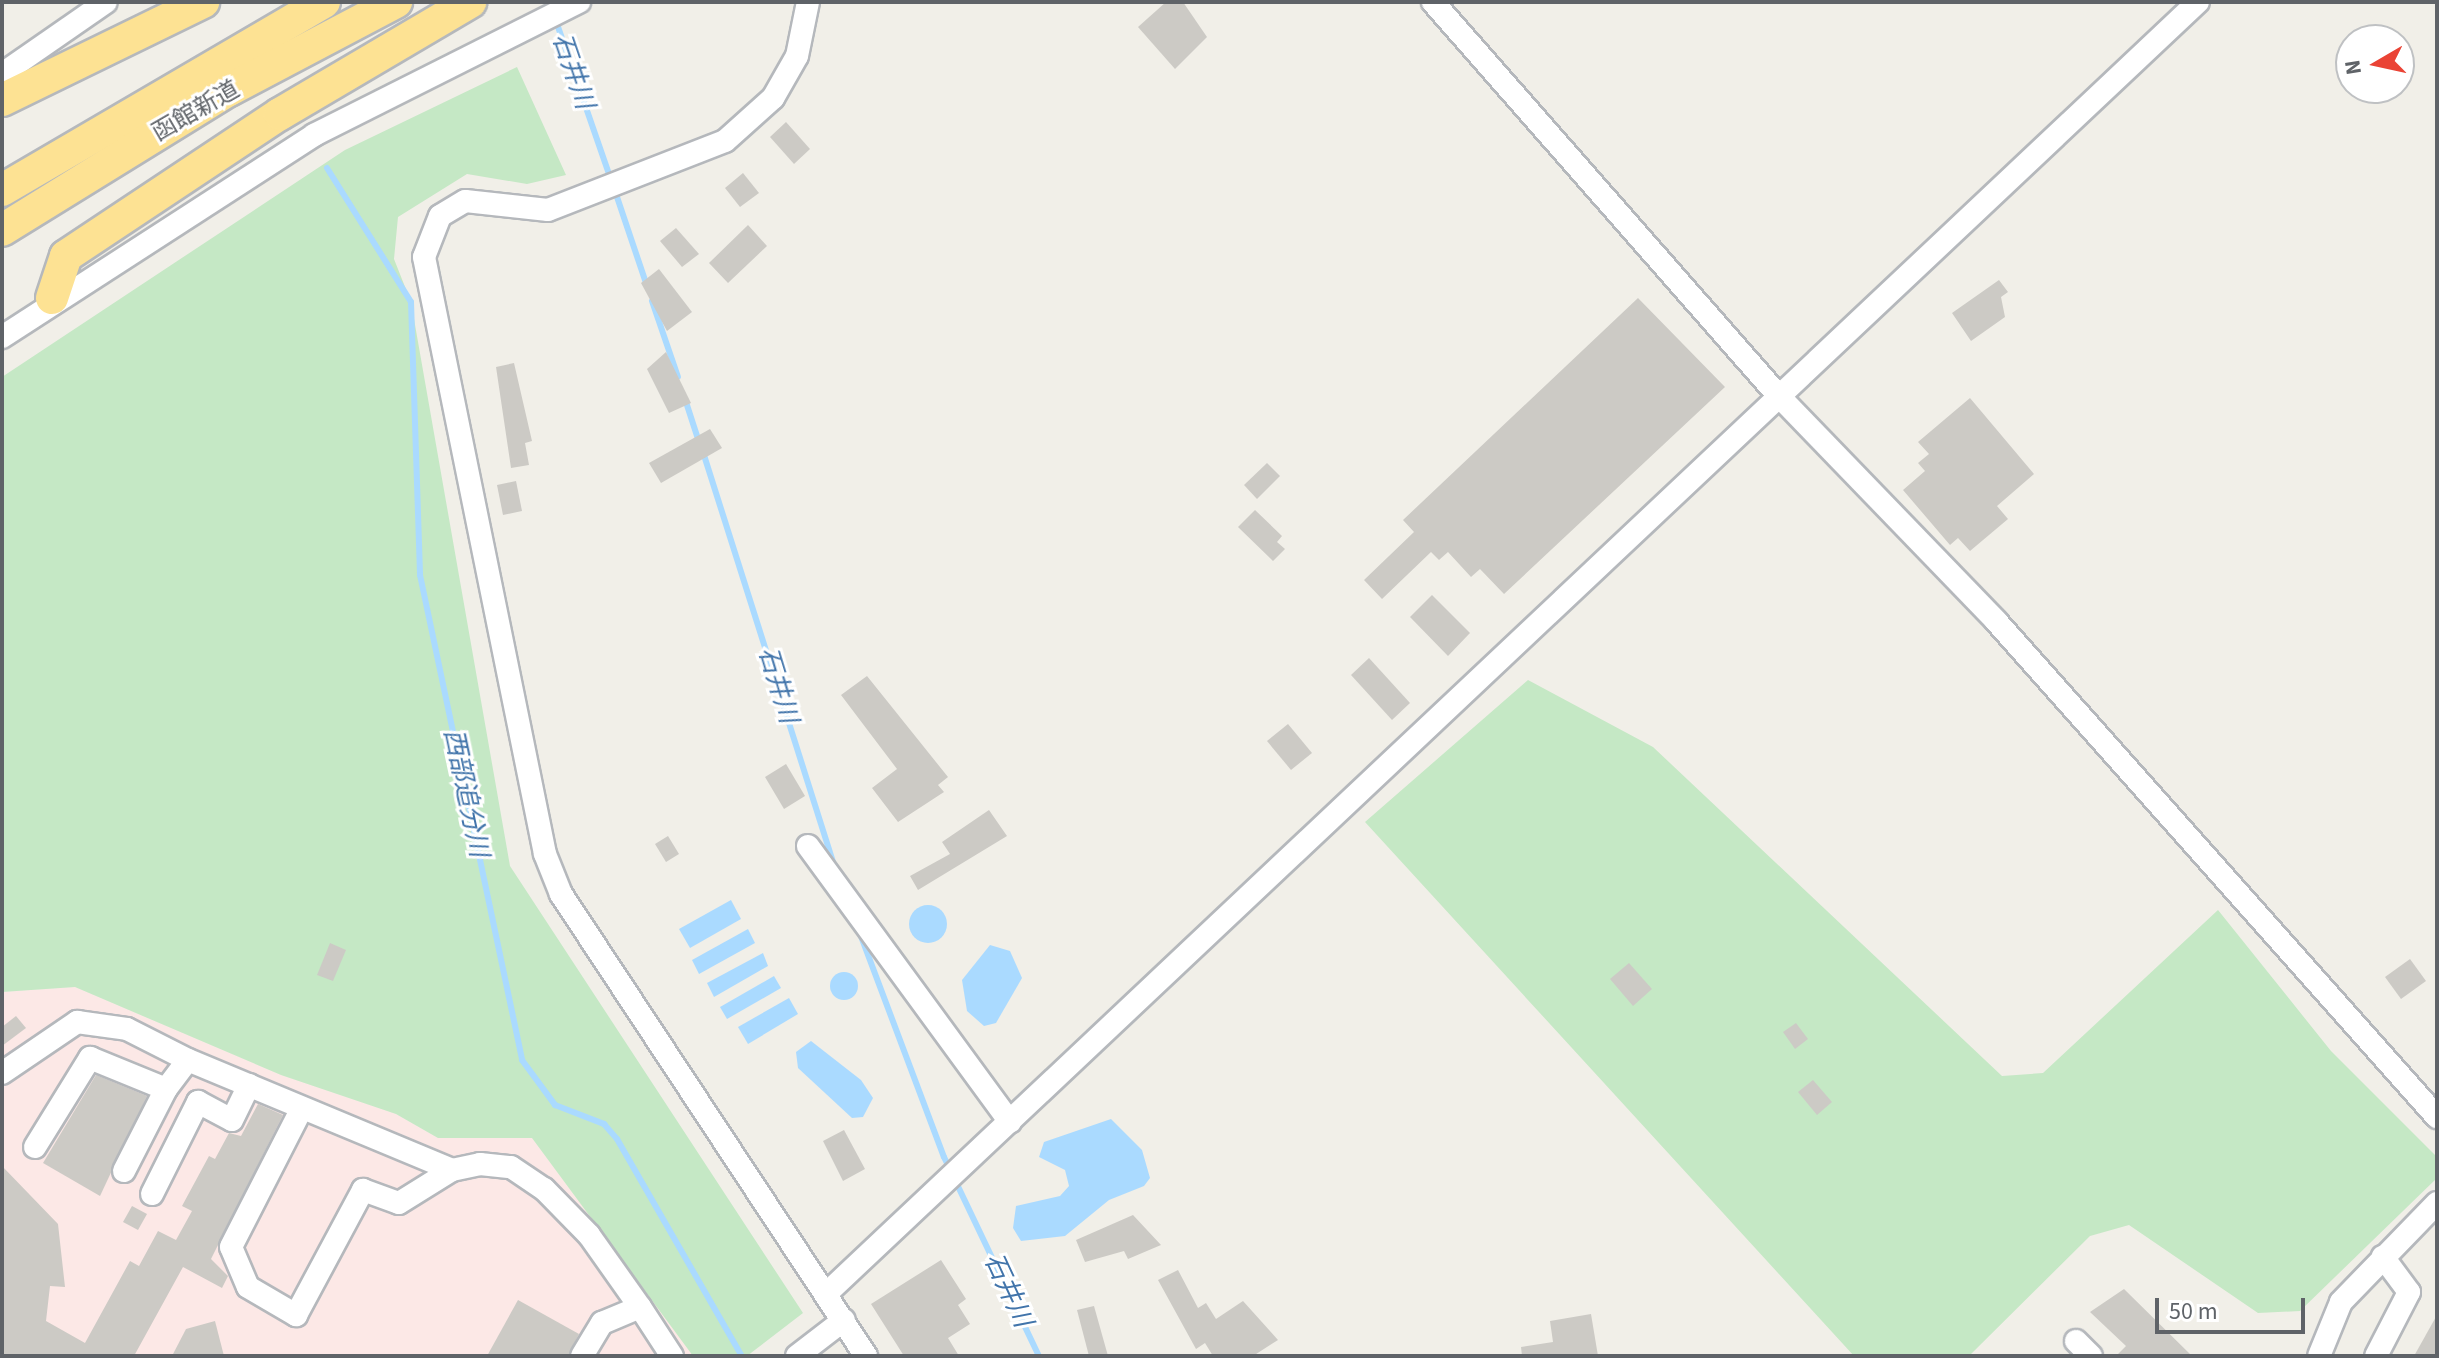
<!DOCTYPE html>
<html>
<head>
<meta charset="utf-8">
<style>
	body { margin:0 }
	#map { position:relative; width:2439px; height:1358px; overflow:hidden; background:#f1efe8; font-family:"Source Sans 3","Noto Sans JP",sans-serif }
	div>[style] { position:absolute }
	.medical>* { inset:0; background:#fce8e6 }
	.green>* { inset:0; background:#c5e8c5 }
	.water>* { inset:0; background:#aadaff }
	.round { border-radius:50% }
	.stream>* { height:6px; margin:-3px; padding:0 3px; transform-origin:3px; border-radius:3px; background:#aadaff }
	.building>* { inset:0; background:#cccac5 }
	.roads { filter:drop-shadow(2px 0 #b5b8bc) drop-shadow(-2px 0 #b5b8bc) drop-shadow(0 2px #b5b8bc) drop-shadow(0 -2px #b5b8bc) }
	.minor>* { height:22px; margin:-11px; padding:0 11px; transform-origin:11px; border-radius:11px; background:#fff }
	.highway>* { height:32px; margin:-16px; padding:0 16px; transform-origin:16px; border-radius:16px; background:#fde293 }
	span { translate:-50% -50%; white-space:nowrap; text-align:center; line-height:1.15; -webkit-text-stroke:6px #fff; paint-order:stroke }
	.street-label { font-size:24px; color:#5f6368 }
	.water-label { font-size:26px; color:#4174aa; font-style:italic }
	.frame { position:absolute; inset:0; border:4px solid #5f6368; pointer-events:none }
	.north { position:absolute; left:2335px; top:24px; width:80px; height:80px; box-sizing:border-box; background:#fff; border:2px solid #bfc1c3; border-radius:50%; rotate:261deg; font-size:22px; font-weight:700; line-height:32px; text-align:center; color:#5f6368 }
	.north::after { content:''; display:block; margin:auto; width:28px; height:36px; background:#ea4335; clip-path:polygon(50% 0,100% 100%,50% 72%,0 100%) }
	.scale { position:absolute; left:2155px; top:1298px; width:150px; height:36px; box-sizing:border-box; border:4px solid #5f6368; border-top:0; padding-left:10px; font-size:24px; line-height:28px; white-space:nowrap; color:#5f6368; -webkit-text-stroke:6px #fff; paint-order:stroke }
</style>
</head>
<body>
<div id="map">
	<div class="medical">
		<div style="clip-path:polygon(75px 987px,281px 1075px,396px 1114px,438px 1138px,532px 1138px,693px 1356px,2px 1356px,2px 992px)"></div>
	</div>
	<div class="green">
		<div style="clip-path:polygon(517px 67px,566px 175px,527px 184px,467px 174px,398px 217px,394px 259px,411px 302px,510px 866px,803px 1313px,747px 1356px,693px 1356px,532px 1138px,438px 1138px,396px 1114px,281px 1075px,75px 987px,2px 992px,2px 377px,345px 150px)"></div>
		<div style="clip-path:polygon(1528px 680px,1653px 747px,2002px 1076px,2043px 1073px,2218px 910px,2331px 1051px,2437px 1157px,2437px 1178px,2300px 1311px,2258px 1313px,2129px 1225px,2090px 1236px,1969px 1356px,1854px 1356px,1365px 822px)"></div>
	</div>
	<div class="water">
		<div style="clip-path:polygon(731px 900px,741px 919px,690px 948px,679px 929px)"></div>
		<div class="round" style="left:909px;top:905px;width:38px;height:38px"></div>
		<div style="clip-path:polygon(748px 929px,755px 943px,699px 974px,692px 960px)"></div>
		<div style="clip-path:polygon(990px 945px,1010px 951px,1022px 978px,996px 1023px,984px 1026px,967px 1011px,962px 980px)"></div>
		<div style="clip-path:polygon(763px 953px,768px 966px,714px 997px,707px 983px)"></div>
		<div class="round" style="left:830px;top:972px;width:28px;height:28px"></div>
		<div style="clip-path:polygon(774px 976px,781px 988px,727px 1019px,720px 1007px)"></div>
		<div style="clip-path:polygon(789px 998px,798px 1014px,748px 1044px,738px 1027px)"></div>
		<div style="clip-path:polygon(811px 1041px,861px 1080px,873px 1098px,863px 1117px,852px 1118px,798px 1068px,796px 1052px)"></div>
		<div style="clip-path:polygon(1111px 1119px,1142px 1150px,1150px 1178px,1144px 1186px,1109px 1200px,1065px 1236px,1021px 1241px,1013px 1228px,1016px 1206px,1060px 1196px,1069px 1186px,1065px 1170px,1039px 1157px,1044px 1142px)"></div>
	</div>
	<div class="stream">
		<div style="left:556px;top:21px;width:168px;rotate:70.9deg"></div>
		<div style="left:327px;top:168px;width:158px;rotate:57.9deg"></div>
		<div style="left:411px;top:302px;width:273px;rotate:88.1deg"></div>
		<div style="left:420px;top:575px;width:496px;rotate:78.1deg"></div>
		<div style="left:522px;top:1060px;width:56px;rotate:53.7deg"></div>
		<div style="left:555px;top:1105px;width:53px;rotate:21.2deg"></div>
		<div style="left:604px;top:1124px;width:20px;rotate:49deg"></div>
		<div style="left:617px;top:1139px;width:250px;rotate:60.1deg"></div>
		<div style="left:615px;top:191px;width:100px;rotate:71.4deg"></div>
		<div style="left:652px;top:301px;width:80px;rotate:71.1deg"></div>
		<div style="left:685px;top:399px;width:45px;rotate:72deg"></div>
		<div style="left:703px;top:452px;width:437px;rotate:72.4deg"></div>
		<div style="left:859px;top:931px;width:241px;rotate:69.4deg"></div>
		<div style="left:944px;top:1157px;width:221px;rotate:64.5deg"></div>
	</div>
	<div class="building">
		<div style="clip-path:polygon(1166px 2px,1183px 2px,1207px 37px,1175px 69px,1138px 27px)"></div>
		<div style="clip-path:polygon(786px 122px,810px 149px,794px 164px,770px 137px)"></div>
		<div style="clip-path:polygon(743px 173px,759px 193px,740px 207px,725px 188px)"></div>
		<div style="clip-path:polygon(748px 225px,767px 246px,728px 283px,709px 263px)"></div>
		<div style="clip-path:polygon(676px 228px,699px 254px,682px 267px,660px 241px)"></div>
		<div style="clip-path:polygon(659px 269px,692px 312px,667px 331px,641px 283px)"></div>
		<div style="clip-path:polygon(1999px 280px,2008px 292px,2001px 297px,2005px 317px,1971px 341px,1952px 313px)"></div>
		<div style="clip-path:polygon(1638px 298px,1725px 387px,1504px 594px,1480px 569px,1471px 577px,1448px 552px,1439px 560px,1431px 552px,1382px 599px,1364px 580px,1414px 532px,1403px 520px)"></div>
		<div style="clip-path:polygon(666px 352px,691px 403px,669px 413px,647px 369px)"></div>
		<div style="clip-path:polygon(514px 363px,532px 441px,525px 443px,529px 465px,511px 468px,496px 367px)"></div>
		<div style="clip-path:polygon(1970px 398px,2034px 474px,1997px 506px,2008px 519px,1970px 551px,1958px 538px,1950px 545px,1903px 490px,1925px 471px,1918px 463px,1929px 454px,1918px 442px)"></div>
		<div style="clip-path:polygon(710px 429px,722px 448px,661px 483px,649px 463px)"></div>
		<div style="clip-path:polygon(1267px 463px,1280px 476px,1257px 499px,1244px 485px)"></div>
		<div style="clip-path:polygon(516px 481px,522px 511px,503px 515px,497px 485px)"></div>
		<div style="clip-path:polygon(1255px 510px,1282px 536px,1277px 542px,1285px 549px,1273px 561px,1238px 527px)"></div>
		<div style="clip-path:polygon(1432px 595px,1470px 633px,1448px 656px,1410px 617px)"></div>
		<div style="clip-path:polygon(1369px 658px,1410px 703px,1392px 720px,1351px 675px)"></div>
		<div style="clip-path:polygon(867px 676px,948px 777px,938px 785px,944px 792px,898px 822px,872px 788px,897px 769px,841px 695px)"></div>
		<div style="clip-path:polygon(1288px 724px,1312px 753px,1291px 770px,1267px 741px)"></div>
		<div style="clip-path:polygon(786px 764px,805px 796px,784px 809px,765px 777px)"></div>
		<div style="clip-path:polygon(989px 810px,1007px 836px,918px 890px,910px 876px,950px 854px,942px 842px)"></div>
		<div style="clip-path:polygon(668px 836px,679px 854px,666px 862px,655px 844px)"></div>
		<div style="clip-path:polygon(330px 943px,346px 950px,333px 981px,317px 975px)"></div>
		<div style="clip-path:polygon(2410px 959px,2426px 981px,2401px 999px,2385px 977px)"></div>
		<div style="clip-path:polygon(1629px 963px,1652px 989px,1633px 1006px,1610px 979px)"></div>
		<div style="clip-path:polygon(16px 1016px,26px 1028px,2px 1046px,2px 1027px)"></div>
		<div style="clip-path:polygon(1796px 1023px,1808px 1039px,1795px 1049px,1783px 1032px)"></div>
		<div style="clip-path:polygon(96px 1075px,147px 1096px,100px 1196px,43px 1163px)"></div>
		<div style="clip-path:polygon(1813px 1080px,1832px 1102px,1817px 1115px,1798px 1092px)"></div>
		<div style="clip-path:polygon(258px 1104px,283px 1115px,211px 1259px,228px 1276px,222px 1288px,183px 1267px,134px 1356px,2px 1356px,2px 1166px,58px 1224px,65px 1287px,50px 1286px,46px 1321px,85px 1343px,130px 1261px,139px 1266px,158px 1231px,176px 1240px,192px 1211px,182px 1206px,209px 1156px,215px 1159px,229px 1133px,241px 1136px)"></div>
		<div style="clip-path:polygon(844px 1130px,865px 1169px,843px 1181px,823px 1141px)"></div>
		<div style="clip-path:polygon(132px 1206px,147px 1214px,138px 1230px,123px 1222px)"></div>
		<div style="clip-path:polygon(1133px 1215px,1161px 1245px,1128px 1259px,1124px 1251px,1085px 1262px,1076px 1240px)"></div>
		<div style="clip-path:polygon(941px 1260px,966px 1299px,958px 1305px,970px 1324px,948px 1338px,959px 1356px,904px 1356px,871px 1304px)"></div>
		<div style="clip-path:polygon(1178px 1270px,1198px 1308px,1206px 1303px,1216px 1319px,1243px 1301px,1278px 1340px,1253px 1356px,1213px 1356px,1205px 1343px,1196px 1349px,1158px 1280px)"></div>
		<div style="clip-path:polygon(2124px 1289px,2192px 1356px,2116px 1356px,2126px 1346px,2090px 1312px)"></div>
		<div style="clip-path:polygon(518px 1300px,579px 1334px,568px 1356px,487px 1356px)"></div>
		<div style="clip-path:polygon(1094px 1306px,1108px 1356px,1089px 1356px,1077px 1310px)"></div>
		<div style="clip-path:polygon(1591px 1314px,1598px 1356px,1522px 1356px,1521px 1347px,1553px 1342px,1550px 1321px)"></div>
		<div style="clip-path:polygon(2437px 1315px,2437px 1356px,2414px 1356px)"></div>
		<div style="clip-path:polygon(215px 1321px,224px 1356px,172px 1356px,186px 1329px)"></div>
	</div>
	<div class="roads">
		<div class="minor">
			<div style="left:808px;top:2px;width:55px;rotate:101.5deg"></div>
			<div style="left:797px;top:56px;width:48px;rotate:119.7deg"></div>
			<div style="left:773px;top:98px;width:64px;rotate:138.1deg"></div>
			<div style="left:725px;top:141px;width:190px;rotate:158.7deg"></div>
			<div style="left:548px;top:210px;width:83px;rotate:-173.8deg"></div>
			<div style="left:465px;top:201px;width:29px;rotate:149deg"></div>
			<div style="left:440px;top:216px;width:44px;rotate:111.3deg"></div>
			<div style="left:424px;top:257px;width:609px;rotate:78.54deg"></div>
			<div style="left:545px;top:854px;width:43px;rotate:68.2deg"></div>
			<div style="left:561px;top:894px;width:554px;rotate:56.57deg"></div>
			<div style="left:1433px;top:2px;width:520px;rotate:48.74deg"></div>
			<div style="left:1776px;top:393px;width:317px;rotate:46deg"></div>
			<div style="left:1996px;top:621px;width:664px;rotate:48.36deg"></div>
			<div style="left:2px;top:74px;width:126px;rotate:-34.7deg"></div>
			<div style="left:2px;top:337px;width:372px;rotate:-32.9deg"></div>
			<div style="left:314px;top:135px;width:297px;rotate:-26.7deg"></div>
			<div style="left:808px;top:846px;width:342px;rotate:53.8deg"></div>
			<div style="left:2px;top:1073px;width:91px;rotate:-34.2deg"></div>
			<div style="left:77px;top:1022px;width:50px;rotate:8deg"></div>
			<div style="left:127px;top:1029px;width:68px;rotate:26.9deg"></div>
			<div style="left:302px;top:1108px;width:156px;rotate:117.1deg"></div>
			<div style="left:231px;top:1247px;width:43px;rotate:67deg"></div>
			<div style="left:248px;top:1287px;width:56px;rotate:30.3deg"></div>
			<div style="left:296px;top:1315px;width:142px;rotate:-61.8deg"></div>
			<div style="left:363px;top:1190px;width:38px;rotate:20deg"></div>
			<div style="left:399px;top:1203px;width:62px;rotate:-31.9deg"></div>
			<div style="left:452px;top:1170px;width:29px;rotate:-12deg"></div>
			<div style="left:480px;top:1164px;width:31px;rotate:6deg"></div>
			<div style="left:511px;top:1167px;width:40px;rotate:34deg"></div>
			<div style="left:544px;top:1189px;width:64px;rotate:45.6deg"></div>
			<div style="left:589px;top:1235px;width:88px;rotate:54.7deg"></div>
			<div style="left:35px;top:1147px;width:105px;rotate:-58.3deg"></div>
			<div style="left:90px;top:1058px;width:82px;rotate:22.2deg"></div>
			<div style="left:166px;top:1089px;width:36px;rotate:-53deg"></div>
			<div style="left:188px;top:1060px;width:286px;rotate:22.6deg"></div>
			<div style="left:124px;top:1171px;width:92px;rotate:-62.9deg"></div>
			<div style="left:152px;top:1194px;width:103px;rotate:-63.4deg"></div>
			<div style="left:198px;top:1102px;width:38px;rotate:28deg"></div>
			<div style="left:232px;top:1120px;width:39px;rotate:-64deg"></div>
			<div style="left:827px;top:1293px;width:1883px;rotate:-43.28deg"></div>
			<div style="left:2076px;top:1341px;width:21px;rotate:45deg"></div>
			<div style="left:582px;top:1356px;width:39px;rotate:-59deg"></div>
			<div style="left:602px;top:1323px;width:41px;rotate:-22.8deg"></div>
			<div style="left:640px;top:1307px;width:59px;rotate:56.9deg"></div>
			<div style="left:797px;top:1356px;width:59px;rotate:-37.5deg"></div>
			<div style="left:2319px;top:1356px;width:58px;rotate:-67.8deg"></div>
			<div style="left:2341px;top:1302px;width:138px;rotate:-45.9deg"></div>
			<div style="left:2376px;top:1356px;width:72px;rotate:-62.7deg"></div>
			<div style="left:2409px;top:1292px;width:44px;rotate:-126.6deg"></div>
		</div>
		<div class="highway">
			<div style="left:2px;top:100px;width:224px;rotate:-26deg"></div>
			<div style="left:2px;top:190px;width:373px;rotate:-30.3deg"></div>
			<div style="left:2px;top:230px;width:267px;rotate:-31.7deg"></div>
			<div style="left:229px;top:90px;width:189px;rotate:-27.8deg"></div>
			<div style="left:52px;top:298px;width:44px;rotate:-71.6deg"></div>
			<div style="left:66px;top:256px;width:257px;rotate:-33.6deg"></div>
			<div style="left:280px;top:114px;width:221px;rotate:-30.5deg"></div>
		</div>
	</div>
	<div class="street-label">
		<span style="left:196px;top:111px;rotate:-30deg">函館新道</span>
	</div>
	<div class="water-label">
		<span style="left:573px;top:71px;rotate:71deg">石井川</span>
		<span style="left:778px;top:685px;rotate:73deg">石井川</span>
		<span style="left:466px;top:793px;rotate:78deg">西部追分川</span>
		<span style="left:1008px;top:1290px;rotate:65deg">石井川</span>
	</div>
	<div class="frame"></div>
	<div class="north">N</div>
	<div class="scale">50 m</div>
</div>
</body>
</html>
